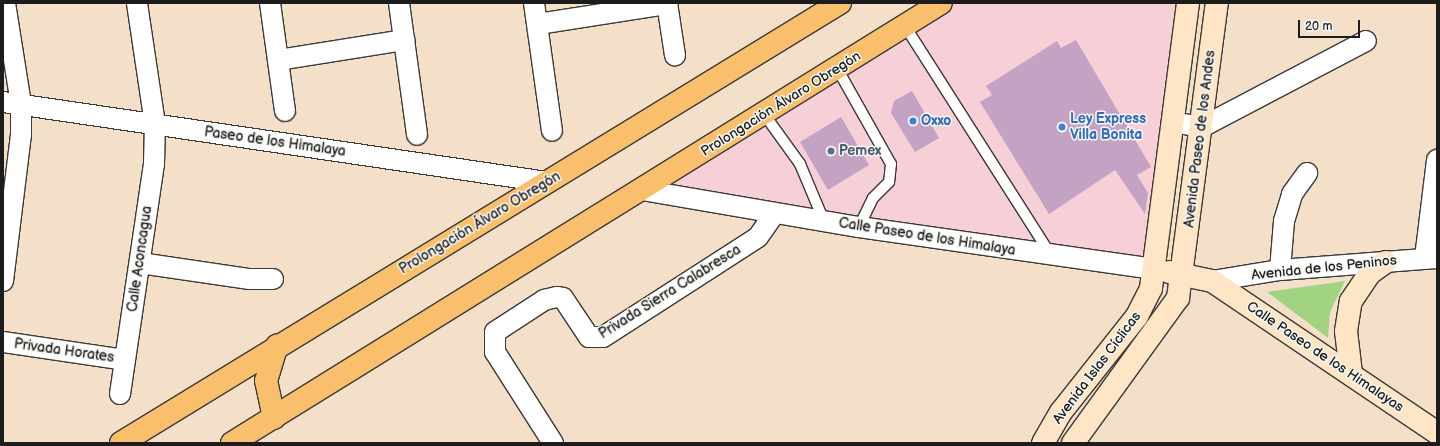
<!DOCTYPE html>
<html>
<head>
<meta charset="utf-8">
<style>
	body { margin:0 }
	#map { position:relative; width:1440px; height:446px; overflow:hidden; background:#f4e0c8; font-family:"Balsamiq Sans",sans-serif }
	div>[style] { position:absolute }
	.built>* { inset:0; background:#f6cfd7 }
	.green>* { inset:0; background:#a2d382 }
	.building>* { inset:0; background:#c3a2c4 }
	.roads { filter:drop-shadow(1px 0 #3c3936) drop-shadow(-1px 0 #3c3936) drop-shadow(0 1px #3c3936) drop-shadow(0 -1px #3c3936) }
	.lane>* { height:10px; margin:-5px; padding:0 5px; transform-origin:5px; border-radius:5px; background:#fff }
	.street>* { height:20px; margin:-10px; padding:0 10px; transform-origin:10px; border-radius:10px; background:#fff }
	.secondary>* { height:22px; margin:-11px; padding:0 11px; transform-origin:11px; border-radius:11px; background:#fde5c5 }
	.primary>* { height:22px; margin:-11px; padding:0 11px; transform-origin:11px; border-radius:11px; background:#f9bf6d }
	.dots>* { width:11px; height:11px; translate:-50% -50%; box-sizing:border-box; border:2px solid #f6f6f2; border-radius:50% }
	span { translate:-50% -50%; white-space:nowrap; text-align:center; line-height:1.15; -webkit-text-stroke:3px #f6f6f2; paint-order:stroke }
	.street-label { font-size:14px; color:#1c1c1c }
	.shop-label { font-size:14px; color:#366cbe; font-weight:700 }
	.left { translate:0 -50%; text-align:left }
	.service-label { font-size:14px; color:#4e5e75; font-weight:700 }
	.frame { position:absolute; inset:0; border:4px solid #1c1c1c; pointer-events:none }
	.scale { position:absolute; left:1298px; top:20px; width:62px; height:18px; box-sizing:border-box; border:2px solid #1c1c1c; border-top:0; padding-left:5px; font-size:12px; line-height:14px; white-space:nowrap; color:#1c1c1c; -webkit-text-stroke:3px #f6f6f2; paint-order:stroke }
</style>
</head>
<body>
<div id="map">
	<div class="built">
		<div style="clip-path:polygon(943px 3px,1185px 3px,1154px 269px,642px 190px)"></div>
	</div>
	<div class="green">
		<div style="clip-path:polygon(1345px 281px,1330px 312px,1328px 338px,1267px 292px)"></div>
	</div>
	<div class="building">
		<div style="clip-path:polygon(1076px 40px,1151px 167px,1137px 175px,1148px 193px,1145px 214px,1115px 170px,1049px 214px,980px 102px,992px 95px,986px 86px,1057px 41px,1061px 48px)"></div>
		<div style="clip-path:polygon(912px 91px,939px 138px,915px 152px,891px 113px,894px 101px)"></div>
		<div style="clip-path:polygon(841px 117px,869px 165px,828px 190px,800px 142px)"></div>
	</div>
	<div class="roads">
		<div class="lane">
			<div style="left:905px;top:26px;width:272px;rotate:57.5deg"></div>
			<div style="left:838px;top:70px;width:108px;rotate:60.6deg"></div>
			<div style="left:891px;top:164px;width:18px;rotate:96deg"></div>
			<div style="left:889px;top:182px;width:23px;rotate:135deg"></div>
			<div style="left:873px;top:198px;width:32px;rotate:116deg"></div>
			<div style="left:764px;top:114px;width:62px;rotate:54.2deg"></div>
			<div style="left:800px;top:164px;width:62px;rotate:67.2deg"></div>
		</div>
		<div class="street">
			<div style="left:270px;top:3px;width:109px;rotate:82.1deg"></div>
			<div style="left:399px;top:3px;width:133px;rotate:82.2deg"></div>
			<div style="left:534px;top:3px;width:129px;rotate:82deg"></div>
			<div style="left:667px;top:3px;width:53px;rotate:81.3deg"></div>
			<div style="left:538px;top:24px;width:131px;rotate:-8.8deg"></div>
			<div style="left:278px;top:60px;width:128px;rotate:-9deg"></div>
			<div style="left:3px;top:102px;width:550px;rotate:8.37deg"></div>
			<div style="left:1173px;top:122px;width:29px;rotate:10deg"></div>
			<div style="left:1202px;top:127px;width:185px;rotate:-27.7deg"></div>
			<div style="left:642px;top:190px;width:220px;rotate:9.7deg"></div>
			<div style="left:859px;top:227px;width:298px;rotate:8.1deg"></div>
			<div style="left:1425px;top:258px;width:99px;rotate:-83deg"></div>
			<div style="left:140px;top:263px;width:111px;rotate:8.3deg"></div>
			<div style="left:250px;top:279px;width:23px"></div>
			<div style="left:1280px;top:270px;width:49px;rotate:-85.3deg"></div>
			<div style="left:1284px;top:221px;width:28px;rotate:-73deg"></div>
			<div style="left:1292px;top:194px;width:26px;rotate:-54deg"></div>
			<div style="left:3px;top:281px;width:148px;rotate:-83deg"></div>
			<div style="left:21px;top:134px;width:30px;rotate:-90deg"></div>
			<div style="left:21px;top:104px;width:102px;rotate:-99deg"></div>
			<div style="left:1212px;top:281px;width:69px;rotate:-9.2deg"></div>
			<div style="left:1280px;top:270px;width:157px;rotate:-4.4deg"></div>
			<div style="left:3px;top:342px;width:123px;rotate:8.4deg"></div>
			<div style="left:120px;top:394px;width:232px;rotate:-81.6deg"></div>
			<div style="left:154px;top:164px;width:40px;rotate:-88.6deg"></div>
			<div style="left:155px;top:124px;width:122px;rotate:-98.5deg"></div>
			<div style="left:553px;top:443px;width:108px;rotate:-122.5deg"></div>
			<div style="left:495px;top:352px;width:20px;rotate:-90deg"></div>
			<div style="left:495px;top:332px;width:59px;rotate:-33.1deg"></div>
			<div style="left:544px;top:300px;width:13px;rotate:-13deg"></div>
			<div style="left:557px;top:297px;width:6px;rotate:9deg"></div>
			<div style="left:563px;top:298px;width:47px;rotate:56.3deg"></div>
			<div style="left:589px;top:337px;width:14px"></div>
			<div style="left:603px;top:337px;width:184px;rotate:-32.8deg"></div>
			<div style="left:758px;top:237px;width:29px;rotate:-55deg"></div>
		</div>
		<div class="secondary">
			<div style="left:1169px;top:272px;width:44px;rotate:11.8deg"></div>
			<div style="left:1212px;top:281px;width:272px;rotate:34deg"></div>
			<div style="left:1351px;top:373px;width:42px;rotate:-96.8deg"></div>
			<div style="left:1346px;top:331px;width:30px;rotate:-81deg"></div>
			<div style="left:1351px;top:301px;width:34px;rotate:-56deg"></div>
			<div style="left:1370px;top:273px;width:19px;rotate:-35deg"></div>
			<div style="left:1043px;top:443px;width:36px;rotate:-60deg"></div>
			<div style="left:1061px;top:412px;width:122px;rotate:-51.6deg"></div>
			<div style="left:1137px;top:316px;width:31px;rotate:-63deg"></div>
			<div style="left:1151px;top:288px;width:287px;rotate:-82.6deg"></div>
			<div style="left:1073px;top:443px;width:179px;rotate:-54.1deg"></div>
			<div style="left:1178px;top:298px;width:298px;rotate:-82.5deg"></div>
		</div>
		<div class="primary">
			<div style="left:274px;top:418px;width:38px;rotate:-102deg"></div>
			<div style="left:266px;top:381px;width:37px;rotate:-73deg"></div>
			<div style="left:121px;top:443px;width:843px;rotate:-31.47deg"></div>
			<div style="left:232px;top:443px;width:834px;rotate:-31.82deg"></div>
		</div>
	</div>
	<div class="dots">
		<div style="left:913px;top:121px;background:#3f7fe0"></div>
		<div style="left:1062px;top:127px;background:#3f7fe0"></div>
		<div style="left:831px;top:151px;background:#5c6f8a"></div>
	</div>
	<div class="street-label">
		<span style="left:781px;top:104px;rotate:-32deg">Prolongación Álvaro Obregón</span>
		<span style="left:1200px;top:139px;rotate:-83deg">Avenida Paseo de los Andes</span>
		<span style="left:275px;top:142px;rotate:8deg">Paseo de los Himalaya</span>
		<span style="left:480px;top:223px;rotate:-31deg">Prolongación Álvaro Obregón</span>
		<span style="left:927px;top:237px;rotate:9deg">Calle Paseo de los Himalaya</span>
		<span style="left:140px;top:259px;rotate:-82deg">Calle Aconcagua</span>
		<span style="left:1324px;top:268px;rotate:-6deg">Avenida de los Peninos</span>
		<span style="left:670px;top:292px;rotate:-32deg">Privada Sierra Calabresca</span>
		<span style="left:64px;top:351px;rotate:8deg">Privada Horates</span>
		<span style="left:1325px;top:357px;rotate:34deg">Calle Paseo de los Himalayas</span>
		<span style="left:1097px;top:368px;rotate:-53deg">Avenida Islas Cíclicas</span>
	</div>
	<div class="shop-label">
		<span class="left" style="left:1070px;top:127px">Ley Express<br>Villa Bonita</span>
		<span class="left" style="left:921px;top:121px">Oxxo</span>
	</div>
	<div class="service-label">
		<span class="left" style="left:839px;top:151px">Pemex</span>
	</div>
	<div class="frame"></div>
	<div class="scale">20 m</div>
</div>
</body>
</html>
